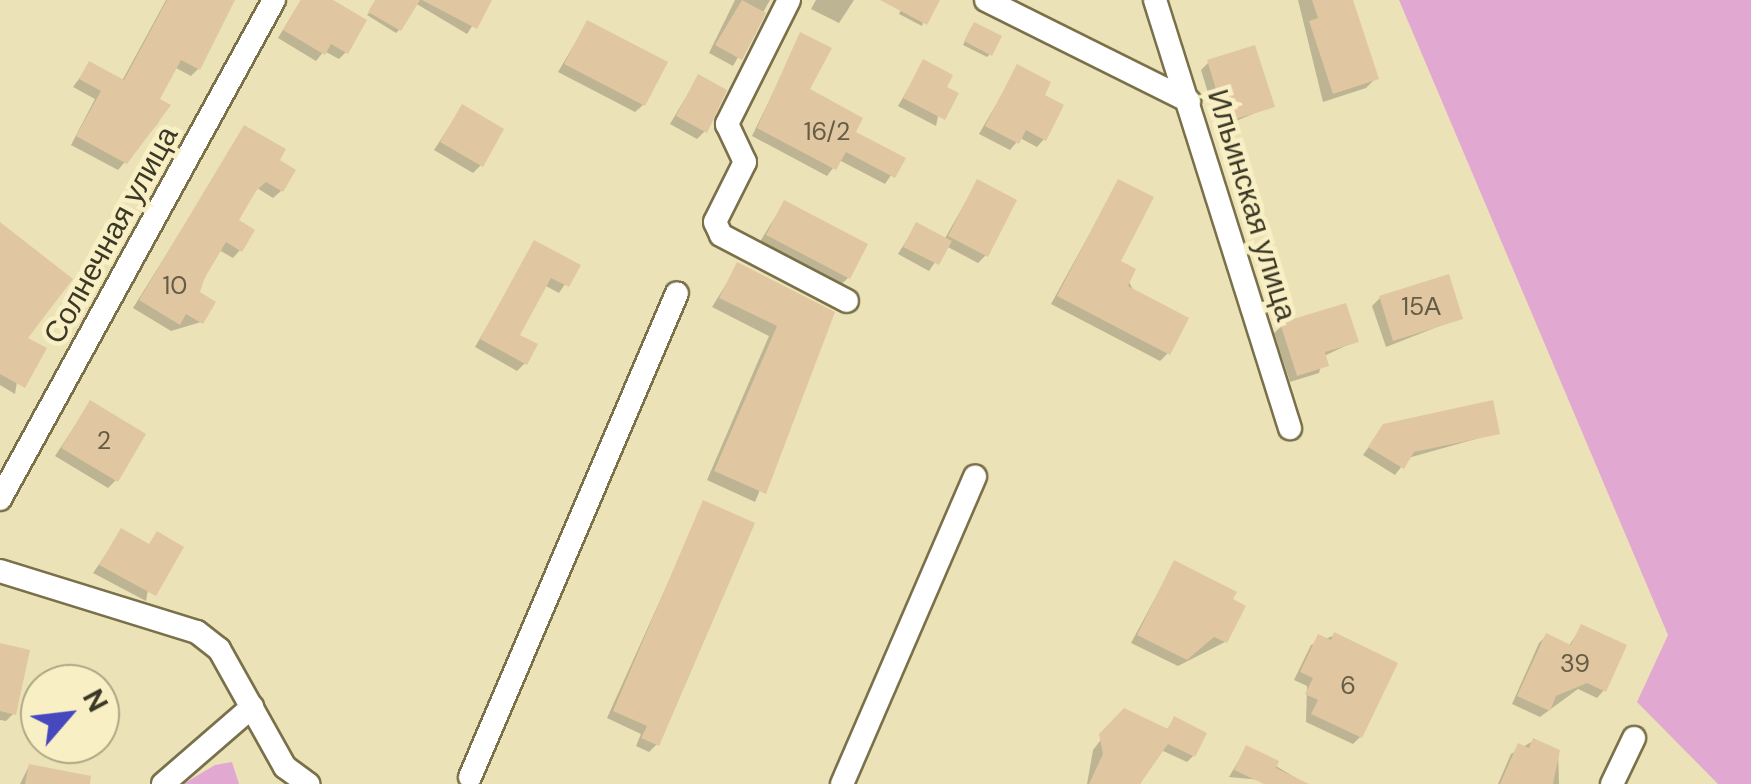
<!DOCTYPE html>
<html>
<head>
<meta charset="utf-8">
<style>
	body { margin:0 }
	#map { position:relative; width:1751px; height:784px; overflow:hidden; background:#ece2b7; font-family:"DM Sans",sans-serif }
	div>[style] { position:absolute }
	.green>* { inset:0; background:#e1a9d2 }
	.shadow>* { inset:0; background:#0003 }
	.building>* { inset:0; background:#e0c6a1 }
	.roads { filter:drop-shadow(2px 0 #7a704a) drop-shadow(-2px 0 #7a704a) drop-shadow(0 2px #7a704a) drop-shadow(0 -2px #7a704a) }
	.minor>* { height:22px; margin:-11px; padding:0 11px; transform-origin:11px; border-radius:11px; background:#fff }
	span { translate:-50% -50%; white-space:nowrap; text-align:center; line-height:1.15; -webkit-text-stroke:9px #f9efc4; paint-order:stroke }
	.number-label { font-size:25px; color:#655c46 }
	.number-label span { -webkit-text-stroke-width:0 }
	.street-label { font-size:30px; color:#3c3827 }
	.north { position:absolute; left:20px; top:664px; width:100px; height:100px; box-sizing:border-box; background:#f9efc4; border:2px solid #ada685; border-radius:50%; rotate:62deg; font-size:28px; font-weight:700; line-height:40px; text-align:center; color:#3c3827 }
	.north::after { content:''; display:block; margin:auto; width:35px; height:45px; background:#4648be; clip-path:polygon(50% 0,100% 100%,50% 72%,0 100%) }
</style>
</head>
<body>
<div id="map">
	<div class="green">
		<div style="clip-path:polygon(1399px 0,1751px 0,1751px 784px,1718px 784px,1637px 702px,1668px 635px)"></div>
		<div style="clip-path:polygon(232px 762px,239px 784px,183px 784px,215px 765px)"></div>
	</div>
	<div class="shadow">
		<div style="clip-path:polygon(166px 0,234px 0,198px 69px,191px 76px,174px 67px,156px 100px,167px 106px,158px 123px,118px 170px,71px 145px,95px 99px,73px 87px,90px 64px,122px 81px)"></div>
		<div style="clip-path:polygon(301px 0,328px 0,346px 52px,339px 59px,324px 51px,316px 61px,278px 38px)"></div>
		<div style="clip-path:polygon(382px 0,399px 30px,396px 33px,367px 15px)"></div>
		<div style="clip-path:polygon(410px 0,489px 0,467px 34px)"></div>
		<div style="clip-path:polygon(735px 0,770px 0,733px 66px,709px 53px)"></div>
		<div style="clip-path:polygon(816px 0,854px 0,839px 23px,811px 9px)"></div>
		<div style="clip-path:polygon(906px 0,928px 0,922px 26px,899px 14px)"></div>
		<div style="clip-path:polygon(1298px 0,1350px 0,1376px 78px,1366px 88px,1323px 102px)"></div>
		<div style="clip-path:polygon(587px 23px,643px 105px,635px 112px,558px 72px)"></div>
		<div style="clip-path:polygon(971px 28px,990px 54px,987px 57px,963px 45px)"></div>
		<div style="clip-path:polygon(801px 35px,807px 90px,853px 133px,902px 159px,885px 184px,839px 160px,827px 176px,752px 136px)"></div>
		<div style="clip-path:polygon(924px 62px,944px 88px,936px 126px,898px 106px)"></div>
		<div style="clip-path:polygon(1208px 63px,1272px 106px,1219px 128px,1201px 70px)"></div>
		<div style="clip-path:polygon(1018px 67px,1041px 96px,1044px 139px,1037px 147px,1020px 138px,1010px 150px,979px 134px)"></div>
		<div style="clip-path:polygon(698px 77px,705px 131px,697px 139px,670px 124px)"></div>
		<div style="clip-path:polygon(462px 107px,481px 165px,473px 173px,434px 150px)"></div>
		<div style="clip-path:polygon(245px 128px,276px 161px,281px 191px,273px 198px,257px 188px,235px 221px,240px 250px,233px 258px,219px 250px,197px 293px,201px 322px,171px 331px,133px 308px)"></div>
		<div style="clip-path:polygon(977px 182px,986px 255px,978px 263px,946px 246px,929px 271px,898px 254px,916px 225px,944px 240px)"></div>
		<div style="clip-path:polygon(1118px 182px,1118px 262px,1168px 353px,1160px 361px,1051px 304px)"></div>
		<div style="clip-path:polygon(784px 203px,848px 278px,836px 289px,756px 248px)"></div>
		<div style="clip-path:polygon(0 233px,24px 338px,15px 394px,0 385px)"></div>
		<div style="clip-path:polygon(535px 243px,577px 266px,559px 293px,544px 285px,517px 336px,525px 363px,517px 371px,475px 347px)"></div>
		<div style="clip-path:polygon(738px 265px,832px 313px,755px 502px,707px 480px,769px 336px,712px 307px)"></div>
		<div style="clip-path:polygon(1380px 298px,1460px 318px,1386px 347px,1372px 306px)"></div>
		<div style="clip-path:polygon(1282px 326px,1356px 341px,1324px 356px,1319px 373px,1290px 382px,1274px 333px)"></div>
		<div style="clip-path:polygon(90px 403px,116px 480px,108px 488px,55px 456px)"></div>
		<div style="clip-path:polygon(1384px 426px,1497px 433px,1408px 458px,1395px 475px,1363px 455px)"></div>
		<div style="clip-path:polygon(704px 503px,657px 744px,649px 752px,636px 746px,641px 734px,607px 718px)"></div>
		<div style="clip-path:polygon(122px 531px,148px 546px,158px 534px,146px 601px,93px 573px)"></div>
		<div style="clip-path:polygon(1174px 563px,1225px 642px,1178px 666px,1131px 643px)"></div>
		<div style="clip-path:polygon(1581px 627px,1604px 690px,1597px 698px,1578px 689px,1540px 717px,1512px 704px,1539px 643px,1546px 636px,1569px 646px)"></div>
		<div style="clip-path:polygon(1335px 635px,1360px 737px,1353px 744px,1306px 722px,1307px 686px,1294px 680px,1311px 645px)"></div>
		<div style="clip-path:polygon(0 646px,14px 713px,6px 721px,0 720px)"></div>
		<div style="clip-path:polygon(1118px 718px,1166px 731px,1174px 719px,1193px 756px,1187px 762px,1161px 750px,1140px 784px,1087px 784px,1093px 750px)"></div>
		<div style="clip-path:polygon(1533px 741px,1558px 751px,1559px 784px,1498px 784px,1511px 754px)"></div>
		<div style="clip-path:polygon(1246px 748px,1306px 784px,1229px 777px)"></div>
		<div style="clip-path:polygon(29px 766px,75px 784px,20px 784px)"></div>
	</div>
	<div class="building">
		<div style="clip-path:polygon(167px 0,235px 0,200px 70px,181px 60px,160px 99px,171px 105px,127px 164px,76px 136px,101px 91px,79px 79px,89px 61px,124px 80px)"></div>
		<div style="clip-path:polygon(301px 0,333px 0,367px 20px,348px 54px,331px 44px,325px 55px,283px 30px)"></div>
		<div style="clip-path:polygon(375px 0,420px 0,401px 31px,368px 12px)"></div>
		<div style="clip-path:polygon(422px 0,492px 0,477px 29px)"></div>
		<div style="clip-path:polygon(742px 0,766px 13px,742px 60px,715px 45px)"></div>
		<div style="clip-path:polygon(880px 0,940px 0,927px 25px)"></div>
		<div style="clip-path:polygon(1312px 0,1353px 0,1379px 79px,1333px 94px,1309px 21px,1318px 18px)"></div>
		<div style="clip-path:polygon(587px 20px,668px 62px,645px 106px,564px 64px)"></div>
		<div style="clip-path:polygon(974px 22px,1002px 36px,992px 56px,964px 41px)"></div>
		<div style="clip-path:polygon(800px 32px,832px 48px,810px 89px,863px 118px,856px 132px,906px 158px,895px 178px,846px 152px,836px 170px,757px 128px)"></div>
		<div style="clip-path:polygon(1255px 45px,1275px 107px,1226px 122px,1207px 60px)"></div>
		<div style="clip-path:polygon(923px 59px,953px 75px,947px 87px,959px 93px,945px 120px,903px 98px)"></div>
		<div style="clip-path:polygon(1017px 64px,1051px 82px,1045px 95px,1064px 105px,1046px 141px,1026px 130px,1019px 144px,985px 126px)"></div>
		<div style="clip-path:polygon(698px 74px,727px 90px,707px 133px,676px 116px)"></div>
		<div style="clip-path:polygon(462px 104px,504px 129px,483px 167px,440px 142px)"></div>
		<div style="clip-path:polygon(244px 125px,286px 149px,280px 160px,296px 170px,283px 192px,266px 182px,256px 191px,239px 220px,255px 230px,242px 252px,226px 242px,204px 279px,200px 292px,216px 302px,203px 324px,186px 314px,180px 325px,139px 300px)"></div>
		<div style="clip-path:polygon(977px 179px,1017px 200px,988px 257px,948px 236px)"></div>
		<div style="clip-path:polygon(1118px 179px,1154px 197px,1121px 261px,1136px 269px,1128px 286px,1189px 318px,1170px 355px,1057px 296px)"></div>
		<div style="clip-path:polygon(784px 200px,868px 244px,850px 279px,766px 235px)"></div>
		<div style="clip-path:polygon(0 222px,73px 279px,28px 338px,47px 348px,25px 388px,0 374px)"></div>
		<div style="clip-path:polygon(916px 222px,952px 241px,939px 265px,903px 247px)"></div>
		<div style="clip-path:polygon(534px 240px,581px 265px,569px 287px,551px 278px,520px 335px,538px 344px,527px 365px,480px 339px)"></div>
		<div style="clip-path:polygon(737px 262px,835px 312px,766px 494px,714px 471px,777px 326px,719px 298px)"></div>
		<div style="clip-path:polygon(1449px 274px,1463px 319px,1393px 341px,1379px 296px)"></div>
		<div style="clip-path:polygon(1346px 303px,1359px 342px,1325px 352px,1329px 366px,1297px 376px,1280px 323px)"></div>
		<div style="clip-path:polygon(90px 400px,146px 434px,118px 482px,61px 448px)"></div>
		<div style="clip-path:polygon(1493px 400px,1500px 434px,1414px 452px,1404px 469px,1368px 447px,1383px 424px)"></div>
		<div style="clip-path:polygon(703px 500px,755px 523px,659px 746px,641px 738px,647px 726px,613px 711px)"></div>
		<div style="clip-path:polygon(121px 528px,149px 544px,157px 531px,184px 547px,156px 596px,99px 565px)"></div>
		<div style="clip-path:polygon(1174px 560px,1237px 592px,1233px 599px,1246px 606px,1227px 643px,1214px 637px,1187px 660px,1137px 635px)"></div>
		<div style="clip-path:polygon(1581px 624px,1627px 645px,1606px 692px,1587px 683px,1556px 696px,1550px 711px,1517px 696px,1546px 633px,1571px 645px)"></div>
		<div style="clip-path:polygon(1334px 632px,1398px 663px,1362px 738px,1311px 714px,1318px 700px,1305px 694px,1313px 678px,1300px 672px,1318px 634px,1331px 640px)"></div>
		<div style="clip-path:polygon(0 643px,30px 650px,16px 715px,0 711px)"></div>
		<div style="clip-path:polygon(1124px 708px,1168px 729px,1174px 716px,1207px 733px,1195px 757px,1168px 744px,1140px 784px,1089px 784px,1103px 754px,1099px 734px)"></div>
		<div style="clip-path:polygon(1533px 738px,1560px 750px,1553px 784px,1500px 784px,1518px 743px,1529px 748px)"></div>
		<div style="clip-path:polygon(1246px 745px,1279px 761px,1276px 768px,1309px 784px,1264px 784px,1234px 770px)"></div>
		<div style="clip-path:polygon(29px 764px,91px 776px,90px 784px,25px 784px)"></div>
	</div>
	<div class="roads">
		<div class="minor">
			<div style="left:789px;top:0;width:139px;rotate:116.6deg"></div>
			<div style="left:727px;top:124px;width:42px;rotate:64.7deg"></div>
			<div style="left:745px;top:162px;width:67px;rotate:116.6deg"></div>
			<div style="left:715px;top:222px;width:14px;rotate:65deg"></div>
			<div style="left:721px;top:235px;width:142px;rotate:27.6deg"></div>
			<div style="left:986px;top:0;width:227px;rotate:26.5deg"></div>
			<div style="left:1155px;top:0;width:449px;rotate:72.5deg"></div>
			<div style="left:0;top:499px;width:569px;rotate:-61.23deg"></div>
			<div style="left:0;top:571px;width:206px;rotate:17.2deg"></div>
			<div style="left:197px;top:632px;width:28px;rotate:38deg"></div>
			<div style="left:219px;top:649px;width:135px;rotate:60.8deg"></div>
			<div style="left:285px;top:767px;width:29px;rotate:36deg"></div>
			<div style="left:470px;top:777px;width:526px;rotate:-66.84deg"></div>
			<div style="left:163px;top:784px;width:118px;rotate:-40.9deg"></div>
			<div style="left:842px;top:784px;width:335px;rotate:-66.6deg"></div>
			<div style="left:1612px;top:784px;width:51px;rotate:-64.4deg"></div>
		</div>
	</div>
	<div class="number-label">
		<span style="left:827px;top:132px">16/2</span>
		<span style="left:175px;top:286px">10</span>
		<span style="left:1421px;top:307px">15А</span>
		<span style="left:104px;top:441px">2</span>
		<span style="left:1575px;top:664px">39</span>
		<span style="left:1348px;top:686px">6</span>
	</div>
	<div class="street-label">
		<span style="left:1252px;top:205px;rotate:73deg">Ильинская улица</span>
		<span style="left:111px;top:235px;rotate:-61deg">Солнечная улица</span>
	</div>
	<div class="north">N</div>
</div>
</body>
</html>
